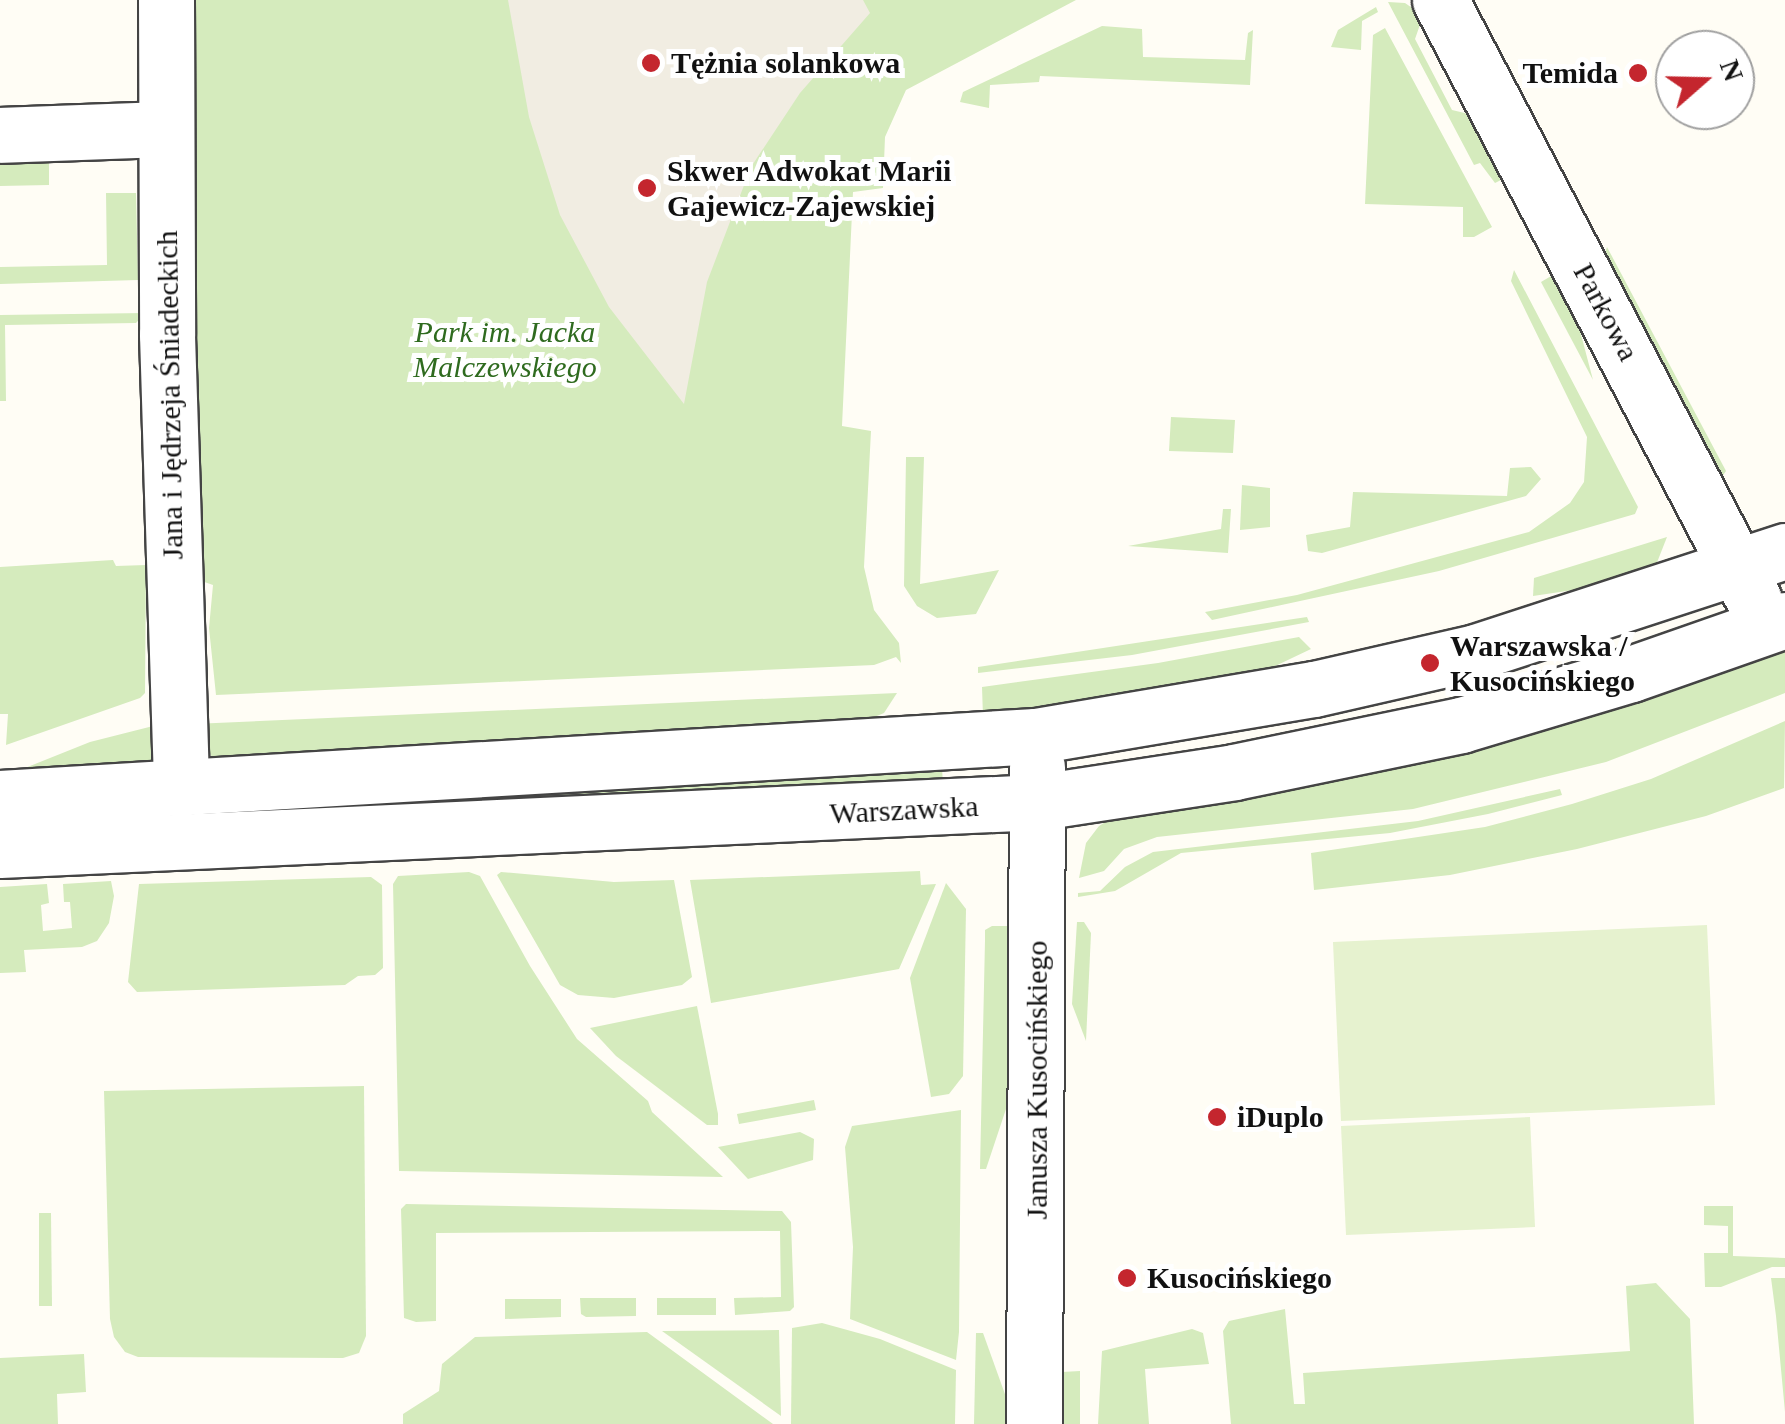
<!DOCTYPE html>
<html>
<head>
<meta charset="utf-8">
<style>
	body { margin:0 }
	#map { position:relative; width:1785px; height:1424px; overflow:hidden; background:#fffdf5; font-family:Georgia,serif }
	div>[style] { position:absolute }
	.green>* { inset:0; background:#d5ebbd }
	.pitch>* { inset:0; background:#e6f2cf }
	.plaza>* { inset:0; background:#f1ede2 }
	.roads { filter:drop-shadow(2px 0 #444) drop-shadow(-2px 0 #444) drop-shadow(0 2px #444) drop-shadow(0 -2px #444) }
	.minor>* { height:55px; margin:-27.5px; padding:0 27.5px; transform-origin:27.5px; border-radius:27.5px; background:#fff }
	.dots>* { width:28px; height:28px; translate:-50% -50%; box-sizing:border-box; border:5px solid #fff; border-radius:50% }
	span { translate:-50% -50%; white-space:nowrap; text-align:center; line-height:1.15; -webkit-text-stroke:10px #fff; paint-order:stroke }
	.poi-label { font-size:30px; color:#111; font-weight:700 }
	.left { translate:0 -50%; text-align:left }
	.right { translate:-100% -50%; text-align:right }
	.street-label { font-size:30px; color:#111 }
	.park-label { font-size:30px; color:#2f6b1f; font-style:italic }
	.north { position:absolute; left:1655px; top:30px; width:100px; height:100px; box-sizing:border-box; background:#fff; border:2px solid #a0a0a0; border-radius:50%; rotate:70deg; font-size:28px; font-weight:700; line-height:40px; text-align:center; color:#111 }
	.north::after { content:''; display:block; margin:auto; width:35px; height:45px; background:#c4262e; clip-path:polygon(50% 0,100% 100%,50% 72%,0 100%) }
</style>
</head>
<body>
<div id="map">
	<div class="green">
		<div style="clip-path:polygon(183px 0,1076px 0,906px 90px,885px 137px,883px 188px,853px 192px,842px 426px,871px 431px,864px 567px,874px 610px,899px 643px,901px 663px,896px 657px,874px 665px,216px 695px,209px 628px,213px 585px,190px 577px)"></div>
		<div style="clip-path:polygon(1388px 2px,1405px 3px,1418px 12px,1422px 19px,1415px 39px,1452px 110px,1473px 115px,1507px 177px,1495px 183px,1480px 163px,1474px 165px)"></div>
		<div style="clip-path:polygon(1376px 7px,1378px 12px,1362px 21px,1361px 50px,1331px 47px,1338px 30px)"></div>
		<div style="clip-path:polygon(1102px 26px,1142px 29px,1143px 57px,1245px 60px,1248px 33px,1253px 30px,1250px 85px,1040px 76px,1039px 82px,990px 85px,989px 108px,960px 102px,963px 92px)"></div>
		<div style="clip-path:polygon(1385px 28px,1492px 227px,1474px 237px,1463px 237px,1463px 207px,1365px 204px,1373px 35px)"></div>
		<div style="clip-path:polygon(49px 163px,49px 185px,0 186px,0 164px)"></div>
		<div style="clip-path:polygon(106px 193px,136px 193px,138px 280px,0 284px,0 267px,107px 265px)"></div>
		<div style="clip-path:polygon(1607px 247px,1726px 471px,1719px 481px,1603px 259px)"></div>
		<div style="clip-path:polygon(1514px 270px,1638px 507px,1635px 514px,1439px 571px,1212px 620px,1205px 612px,1297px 595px,1529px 532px,1570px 503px,1584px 482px,1587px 437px,1511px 281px)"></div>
		<div style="clip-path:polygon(1558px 272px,1574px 308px,1593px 380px,1541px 282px)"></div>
		<div style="clip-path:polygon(145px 313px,136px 323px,5px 325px,6px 401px,0 401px,0 315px)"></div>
		<div style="clip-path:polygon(1171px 417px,1235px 420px,1233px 453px,1169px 451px)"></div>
		<div style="clip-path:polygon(906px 457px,924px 457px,920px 584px,999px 570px,976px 614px,937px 618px,917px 606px,904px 586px)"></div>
		<div style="clip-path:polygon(1531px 467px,1541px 479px,1526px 496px,1322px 553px,1308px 551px,1306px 535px,1350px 527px,1353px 492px,1507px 496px,1510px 468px)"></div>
		<div style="clip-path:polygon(1242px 485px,1270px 488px,1270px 527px,1240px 530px)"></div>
		<div style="clip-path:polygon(1223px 509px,1231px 509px,1228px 553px,1128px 546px,1221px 529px)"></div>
		<div style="clip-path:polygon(1667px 537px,1656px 565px,1607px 585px,1533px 596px,1534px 578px)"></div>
		<div style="clip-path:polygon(113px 560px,116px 566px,146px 565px,145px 693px,140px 698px,6px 745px,8px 714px,0 714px,0 567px)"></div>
		<div style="clip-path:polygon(1307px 617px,1309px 622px,1132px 655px,978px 673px,978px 667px)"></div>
		<div style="clip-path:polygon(1299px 637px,1311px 649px,1254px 676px,983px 717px,982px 687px,1158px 663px)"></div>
		<div style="clip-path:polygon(1785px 643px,1785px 693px,1606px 762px,1413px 809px,1157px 837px,1124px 849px,1104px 871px,1079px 878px,1086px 843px,1099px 826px,1115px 816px)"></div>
		<div style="clip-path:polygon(897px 693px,884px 713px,872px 718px,213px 759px,193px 724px)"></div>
		<div style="clip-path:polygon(1785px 721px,1784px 788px,1706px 816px,1577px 849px,1450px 875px,1314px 890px,1311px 853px,1485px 827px,1572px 804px,1651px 779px)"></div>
		<div style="clip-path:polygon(161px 724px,158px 755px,151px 763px,0 771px,25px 768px,90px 742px)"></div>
		<div style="clip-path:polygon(942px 767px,943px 786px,465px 806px,465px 797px)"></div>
		<div style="clip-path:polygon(1560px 789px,1562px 795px,1488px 814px,1390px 833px,1181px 853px,1115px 891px,1078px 897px,1078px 893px,1100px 891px,1125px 867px,1153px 852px,1418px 821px)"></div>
		<div style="clip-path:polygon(920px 871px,921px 885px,936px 884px,899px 969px,711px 1003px,690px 880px)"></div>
		<div style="clip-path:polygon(469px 872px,480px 876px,530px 966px,577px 1039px,648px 1101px,652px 1112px,723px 1177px,399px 1171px,393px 884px,398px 876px)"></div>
		<div style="clip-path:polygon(501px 872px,614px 882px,674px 880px,692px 977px,682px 985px,614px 998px,578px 995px,560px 985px,497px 875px)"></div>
		<div style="clip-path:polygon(371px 877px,382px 885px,383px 968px,375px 975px,358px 976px,345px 985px,137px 992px,128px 982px,139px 884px)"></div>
		<div style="clip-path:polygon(111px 881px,114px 896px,109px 923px,97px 941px,82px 947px,24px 950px,26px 972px,0 973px,0 887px,47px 884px,49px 903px,41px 905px,43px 931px,72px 928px,70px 902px,64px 902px,63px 884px)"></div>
		<div style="clip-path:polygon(946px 883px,966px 909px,963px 1076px,949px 1094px,931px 1097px,910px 978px)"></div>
		<div style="clip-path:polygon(1077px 922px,1084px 922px,1091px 933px,1086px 1041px,1072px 1004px)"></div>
		<div style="clip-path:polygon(992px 926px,1018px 926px,1013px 1088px,986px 1169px,980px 1169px,985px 940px,985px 930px)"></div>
		<div style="clip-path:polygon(697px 1006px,718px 1114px,718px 1125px,707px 1125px,616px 1056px,590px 1028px)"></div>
		<div style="clip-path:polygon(364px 1086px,366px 1336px,359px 1353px,343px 1358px,138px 1357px,125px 1352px,114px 1337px,110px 1319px,104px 1091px)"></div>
		<div style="clip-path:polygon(814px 1100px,816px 1110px,739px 1124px,737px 1114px)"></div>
		<div style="clip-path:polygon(961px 1110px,959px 1332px,956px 1360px,850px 1319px,853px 1247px,845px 1147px,852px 1126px)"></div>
		<div style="clip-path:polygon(800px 1132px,814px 1139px,813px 1160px,748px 1179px,718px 1147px)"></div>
		<div style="clip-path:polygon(406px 1204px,782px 1211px,791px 1222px,794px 1307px,790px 1311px,735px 1315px,734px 1298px,781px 1297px,780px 1231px,436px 1233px,436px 1321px,416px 1322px,404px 1318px,401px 1209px)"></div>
		<div style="clip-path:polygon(1704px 1206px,1733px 1206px,1733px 1256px,1785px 1258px,1785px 1267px,1772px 1267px,1721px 1287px,1705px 1287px,1704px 1253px,1728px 1253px,1728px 1226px,1704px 1225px)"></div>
		<div style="clip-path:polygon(39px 1213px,51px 1213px,52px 1306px,39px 1306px)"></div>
		<div style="clip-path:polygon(1771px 1278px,1785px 1278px,1785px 1412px,1776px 1316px)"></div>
		<div style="clip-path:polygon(1656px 1283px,1690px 1319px,1694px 1424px,1231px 1424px,1223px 1331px,1229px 1321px,1285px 1309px,1294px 1404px,1305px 1404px,1303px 1373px,1630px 1351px,1626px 1286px)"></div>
		<div style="clip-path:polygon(580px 1298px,636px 1298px,636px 1316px,586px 1317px,581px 1314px)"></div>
		<div style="clip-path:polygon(657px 1298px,716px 1298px,716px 1315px,657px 1315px)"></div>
		<div style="clip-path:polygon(505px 1299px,561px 1299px,561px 1317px,505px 1319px)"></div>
		<div style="clip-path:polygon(822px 1323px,880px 1339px,956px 1370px,955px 1424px,791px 1424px,792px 1328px)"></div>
		<div style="clip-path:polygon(1192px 1329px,1203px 1333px,1209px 1364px,1145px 1369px,1149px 1424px,1098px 1424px,1102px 1351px)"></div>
		<div style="clip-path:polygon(779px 1330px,781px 1416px,662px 1331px)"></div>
		<div style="clip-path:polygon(647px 1332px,773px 1424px,403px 1424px,403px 1414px,439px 1391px,442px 1364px,475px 1337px)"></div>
		<div style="clip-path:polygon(976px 1333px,983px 1333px,1006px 1397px,1006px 1424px,974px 1424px)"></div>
		<div style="clip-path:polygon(84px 1354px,86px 1392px,57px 1394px,58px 1424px,0 1424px,0 1358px)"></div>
		<div style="clip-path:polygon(1080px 1371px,1080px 1424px,1062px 1424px,1062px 1372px)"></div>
	</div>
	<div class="pitch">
		<div style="clip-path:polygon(1707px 925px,1715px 1105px,1341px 1121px,1333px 942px)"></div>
		<div style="clip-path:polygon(1530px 1117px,1535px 1227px,1346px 1235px,1341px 1126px)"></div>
	</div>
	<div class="plaza">
		<div style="clip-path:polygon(508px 0,863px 0,870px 13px,800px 93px,751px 167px,707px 282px,684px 404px,609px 307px,560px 215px,529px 117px)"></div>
	</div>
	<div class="roads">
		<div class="minor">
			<div style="left:166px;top:0;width:335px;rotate:89.8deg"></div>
			<div style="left:167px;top:335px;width:454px;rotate:88.2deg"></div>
			<div style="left:1440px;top:0;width:677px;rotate:62.38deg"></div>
			<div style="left:0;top:135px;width:164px;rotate:-2.1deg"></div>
			<div style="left:0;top:798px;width:1037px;rotate:-3.43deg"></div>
			<div style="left:1035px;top:736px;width:283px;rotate:-9.6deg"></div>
			<div style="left:1314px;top:689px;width:166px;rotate:-12.9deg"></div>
			<div style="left:1476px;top:652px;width:325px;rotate:-18.1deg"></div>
			<div style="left:0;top:850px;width:1040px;rotate:-2.65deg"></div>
			<div style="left:1039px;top:802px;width:197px;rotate:-8.7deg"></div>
			<div style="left:1234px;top:772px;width:232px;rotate:-11.7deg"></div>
			<div style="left:1461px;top:725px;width:177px;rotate:-16.7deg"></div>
			<div style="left:1631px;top:674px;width:163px;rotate:-19.3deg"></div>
			<div style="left:1034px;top:1424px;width:657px;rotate:-89.74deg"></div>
		</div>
	</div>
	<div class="dots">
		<div style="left:651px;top:63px;background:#c4262e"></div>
		<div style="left:1638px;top:73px;background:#c4262e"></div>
		<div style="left:647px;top:188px;background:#c4262e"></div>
		<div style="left:1430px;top:663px;background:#c4262e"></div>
		<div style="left:1217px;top:1117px;background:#c4262e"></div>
		<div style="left:1127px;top:1278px;background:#c4262e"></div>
	</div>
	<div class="poi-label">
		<span class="left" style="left:671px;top:63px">Tężnia solankowa</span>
		<span class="right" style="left:1618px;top:73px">Temida</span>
		<span class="left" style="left:667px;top:188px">Skwer Adwokat Marii<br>Gajewicz-Zajewskiej</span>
		<span class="left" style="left:1450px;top:663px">Warszawska /<br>Kusocińskiego</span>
		<span class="left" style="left:1237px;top:1117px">iDuplo</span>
		<span class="left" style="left:1147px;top:1278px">Kusocińskiego</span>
	</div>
	<div class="street-label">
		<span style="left:1606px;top:312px;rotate:62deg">Parkowa</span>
		<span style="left:170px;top:395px;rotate:-91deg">Jana i Jędrzeja Śniadeckich</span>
		<span style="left:904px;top:810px;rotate:-3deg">Warszawska</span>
		<span style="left:1037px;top:1080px;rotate:-90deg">Janusza Kusocińskiego</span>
	</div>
	<div class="park-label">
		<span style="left:505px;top:349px">Park im. Jacka<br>Malczewskiego</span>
	</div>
	<div class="north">N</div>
</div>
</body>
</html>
